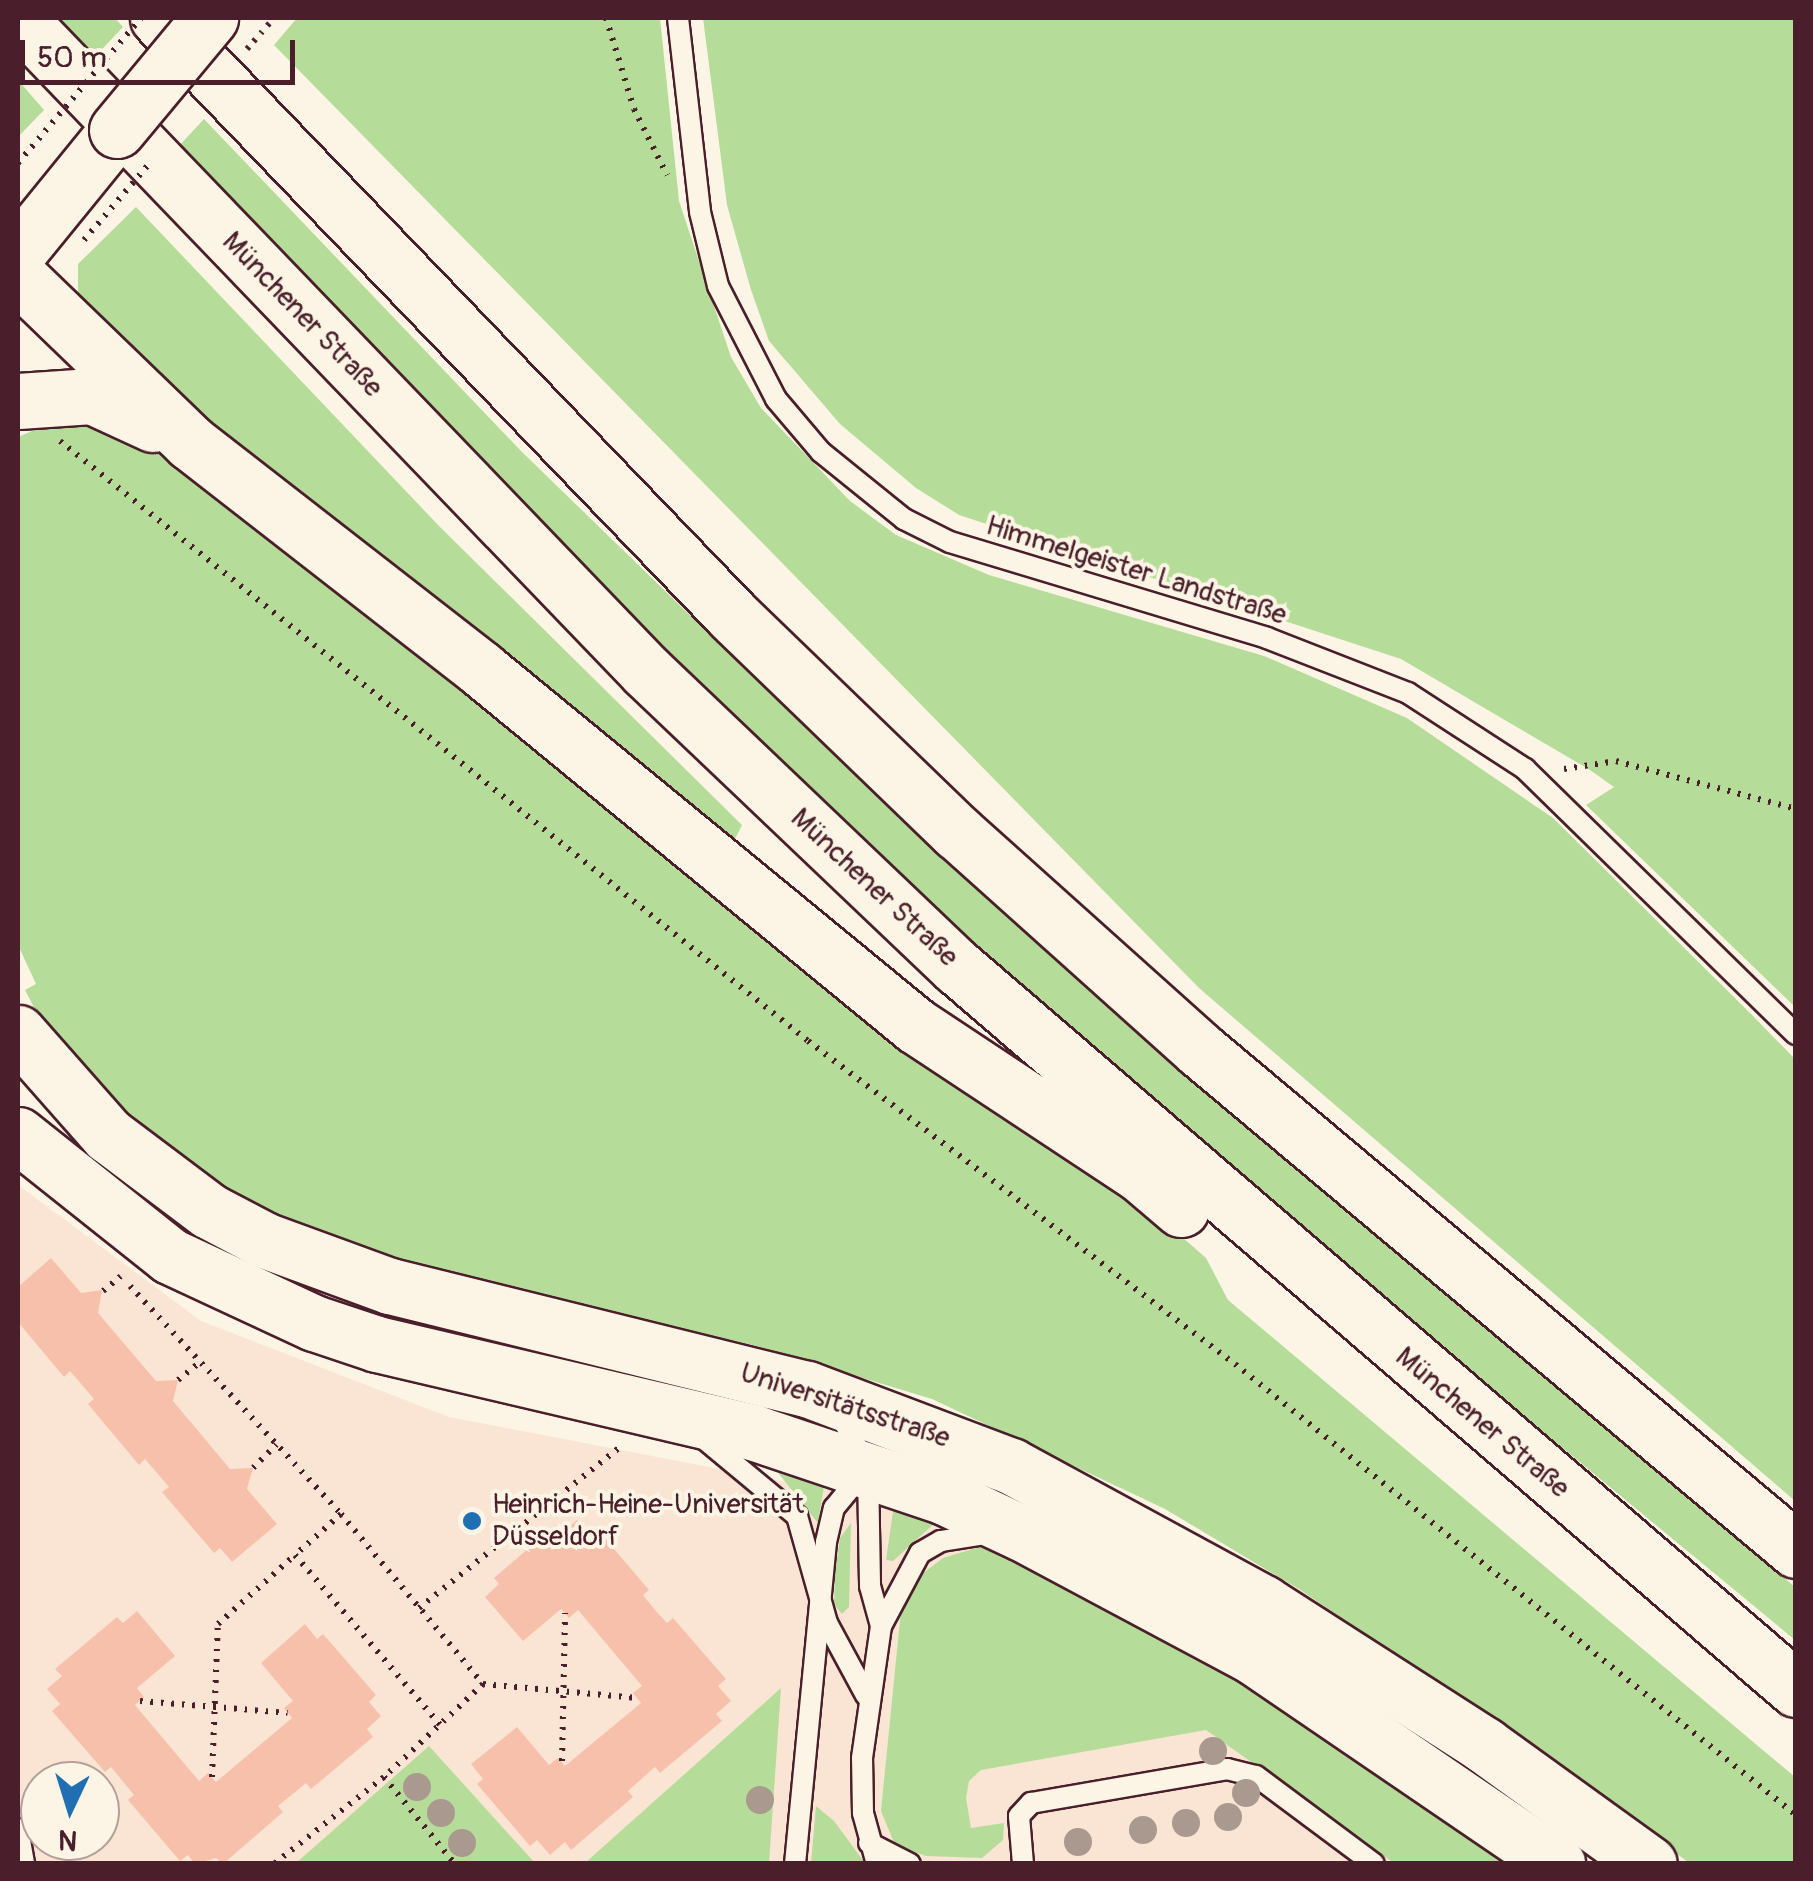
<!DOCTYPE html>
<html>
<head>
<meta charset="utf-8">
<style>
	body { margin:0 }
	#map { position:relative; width:1813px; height:1881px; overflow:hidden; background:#fcf5e5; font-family:Pangolin,sans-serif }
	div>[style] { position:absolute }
	.built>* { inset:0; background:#fae5d4 }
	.green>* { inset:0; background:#b5dd99 }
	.building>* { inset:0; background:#f7c0ab }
	.path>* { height:6px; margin-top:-3px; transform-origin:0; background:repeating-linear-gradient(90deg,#4a1f2b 0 2.5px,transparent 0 10.5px) }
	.roads { filter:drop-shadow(2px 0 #4a1f2b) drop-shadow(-2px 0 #4a1f2b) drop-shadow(0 2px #4a1f2b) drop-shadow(0 -2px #4a1f2b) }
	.lane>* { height:20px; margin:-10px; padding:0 10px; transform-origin:10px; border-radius:10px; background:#fcf5e5 }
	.secondary>* { height:55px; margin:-27.5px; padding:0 27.5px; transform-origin:27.5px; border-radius:27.5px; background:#fcf5e5 }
	.highway>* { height:55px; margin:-27.5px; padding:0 27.5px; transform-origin:27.5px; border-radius:27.5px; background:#fcf5e5 }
	.path-bridge>* { height:6px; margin-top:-3px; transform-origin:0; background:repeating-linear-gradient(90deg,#4a1f2b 0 2.5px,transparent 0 10.5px) }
	.bridges { filter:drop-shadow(2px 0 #4a1f2b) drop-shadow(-2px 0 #4a1f2b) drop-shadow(0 2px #4a1f2b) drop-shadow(0 -2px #4a1f2b) }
	.secondary-bridge>* { height:55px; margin:-27.5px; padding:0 27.5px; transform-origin:27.5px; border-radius:27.5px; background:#fcf5e5 }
	.trees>* { width:28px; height:28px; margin:-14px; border-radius:50%; background:#a9998e }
	.dots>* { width:28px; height:28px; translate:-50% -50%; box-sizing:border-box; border:5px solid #fcf5e5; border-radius:50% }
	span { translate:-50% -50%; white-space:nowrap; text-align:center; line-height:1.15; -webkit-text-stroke:8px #fcf5e5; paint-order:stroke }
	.street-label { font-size:28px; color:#4a1f2b }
	.poi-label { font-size:28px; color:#4a1f2b }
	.left { translate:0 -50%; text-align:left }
	.frame { position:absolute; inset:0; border:20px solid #4a1f2b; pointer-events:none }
	.north { position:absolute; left:20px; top:1761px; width:100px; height:100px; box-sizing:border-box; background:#fcf5e5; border:2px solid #b59f9b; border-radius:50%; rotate:184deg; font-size:28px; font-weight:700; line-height:40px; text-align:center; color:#4a1f2b }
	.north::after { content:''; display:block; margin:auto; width:35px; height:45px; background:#1f6fb2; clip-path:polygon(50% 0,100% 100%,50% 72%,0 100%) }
	.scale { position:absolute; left:20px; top:40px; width:275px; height:45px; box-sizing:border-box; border:5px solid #4a1f2b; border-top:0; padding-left:12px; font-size:30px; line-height:35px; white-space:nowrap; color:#4a1f2b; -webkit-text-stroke:8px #fcf5e5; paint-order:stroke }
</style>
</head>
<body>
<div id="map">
	<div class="built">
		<div style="clip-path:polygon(evenodd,18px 1185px,201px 1321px,449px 1417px,865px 1497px,1032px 1563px,1230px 1677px,1503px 1863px,18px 1863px,18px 1185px,40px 1781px,100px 1781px,100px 1841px,40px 1841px,40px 1781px)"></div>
	</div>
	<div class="green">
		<div style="clip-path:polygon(53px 18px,115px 18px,123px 27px,91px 61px)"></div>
		<div style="clip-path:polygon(297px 18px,660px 18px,679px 201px,731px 357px,761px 408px,850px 501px,896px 535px,989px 575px,1264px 656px,1407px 718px,1553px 818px,1753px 1016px,1795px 1059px,1795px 1501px,1199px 988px,274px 45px)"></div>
		<div style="clip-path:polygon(703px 18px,1795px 18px,1795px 1007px,1586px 805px,1614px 787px,1590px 770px,1401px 659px,959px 515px,916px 488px,840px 424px,769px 341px,751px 290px,727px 205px)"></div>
		<div style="clip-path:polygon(18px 80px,44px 110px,18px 137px)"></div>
		<div style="clip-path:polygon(204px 119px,522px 452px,831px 752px,1220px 1102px,1795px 1587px,1795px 1640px,1392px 1307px,1018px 986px,644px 634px,177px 148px)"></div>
		<div style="clip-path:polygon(136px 207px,440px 527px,742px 825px,734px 841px,97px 332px,78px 295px,78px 264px)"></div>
		<div style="clip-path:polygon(65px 417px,125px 428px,170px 460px,721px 895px,1133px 1194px,1206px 1258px,1228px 1300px,1795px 1777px,1795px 1863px,1689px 1863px,1590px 1788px,1299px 1589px,1165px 1509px,932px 1399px,757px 1346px,407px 1267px,249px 1206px,136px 1133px,52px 1042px,25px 990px,36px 984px,18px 945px,18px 437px)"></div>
		<div style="clip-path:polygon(780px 1466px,825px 1480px,818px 1523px,779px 1474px)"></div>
		<div style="clip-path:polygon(894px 1505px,936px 1522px,893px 1561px,886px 1560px)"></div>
		<div style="clip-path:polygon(851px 1523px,849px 1607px,842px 1614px,834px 1604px,835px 1573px,840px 1538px)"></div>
		<div style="clip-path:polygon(986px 1545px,1032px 1563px,1230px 1677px,1503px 1863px,1394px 1863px,1206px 1730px,981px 1770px,969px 1781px,966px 1798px,971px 1828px,1004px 1823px,1003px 1840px,982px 1858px,926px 1856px,895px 1845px,881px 1811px,901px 1610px,918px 1577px,943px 1558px)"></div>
		<div style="clip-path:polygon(781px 1688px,769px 1863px,585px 1863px)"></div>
		<div style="clip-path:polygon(429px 1746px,535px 1863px,296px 1863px)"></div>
		<div style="clip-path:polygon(816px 1806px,834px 1821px,865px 1863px,811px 1863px)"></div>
	</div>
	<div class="building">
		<div style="clip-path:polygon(51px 1258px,81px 1293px,102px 1290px,98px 1313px,156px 1381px,178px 1380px,173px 1401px,230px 1469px,253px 1468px,247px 1489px,277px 1524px,232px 1562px,220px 1548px,214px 1553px,162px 1492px,169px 1487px,145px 1459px,139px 1465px,88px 1404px,94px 1399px,70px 1371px,64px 1377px,18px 1322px,18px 1287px)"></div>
		<div style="clip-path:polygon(577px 1520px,590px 1535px,597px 1529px,649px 1590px,643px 1595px,655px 1610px,667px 1623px,673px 1618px,726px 1679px,718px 1686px,731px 1701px,716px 1714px,722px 1721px,660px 1773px,655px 1767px,628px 1791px,633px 1797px,571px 1850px,565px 1842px,550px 1855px,537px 1840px,530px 1846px,477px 1784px,483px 1779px,471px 1764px,517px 1727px,549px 1765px,558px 1758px,565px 1766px,641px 1703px,633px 1693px,642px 1686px,578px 1610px,569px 1618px,561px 1609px,523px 1641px,485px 1597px,499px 1584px,494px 1578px,556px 1525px,562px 1533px)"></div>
		<div style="clip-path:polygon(137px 1611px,175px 1656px,137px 1688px,144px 1697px,135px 1705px,199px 1781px,208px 1773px,216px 1782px,292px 1718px,284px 1708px,293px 1701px,261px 1663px,305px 1624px,317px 1639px,323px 1634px,376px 1695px,369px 1702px,381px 1716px,367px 1729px,373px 1737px,311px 1789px,306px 1783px,278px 1806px,283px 1812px,223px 1864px,216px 1858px,195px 1864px,188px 1855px,180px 1861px,128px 1800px,134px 1795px,111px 1767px,105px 1772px,52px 1711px,60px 1704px,47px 1689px,62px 1676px,55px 1669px,117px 1617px,123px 1623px)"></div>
	</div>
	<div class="path">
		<div style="left:606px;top:18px;width:95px;rotate:72.9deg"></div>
		<div style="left:634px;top:109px;width:74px;rotate:63.4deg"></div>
		<div style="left:60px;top:441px;width:959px;rotate:38.73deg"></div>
		<div style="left:808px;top:1041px;width:535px;rotate:37.11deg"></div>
		<div style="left:1235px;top:1364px;width:720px;rotate:38.8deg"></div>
		<div style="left:1564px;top:769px;width:53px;rotate:-8.7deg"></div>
		<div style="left:1616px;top:761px;width:186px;rotate:14.9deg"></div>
		<div style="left:130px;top:1286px;width:311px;rotate:47.2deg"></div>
		<div style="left:341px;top:1514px;width:222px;rotate:50.1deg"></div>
		<div style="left:483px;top:1684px;width:136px;rotate:136.8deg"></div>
		<div style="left:384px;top:1777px;width:140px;rotate:141.7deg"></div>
		<div style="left:103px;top:1291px;width:23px;rotate:-40deg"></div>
		<div style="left:178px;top:1380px;width:28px;rotate:-39deg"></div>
		<div style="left:253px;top:1468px;width:33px;rotate:-45deg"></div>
		<div style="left:341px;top:1514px;width:62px;rotate:138.3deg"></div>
		<div style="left:295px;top:1555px;width:223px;rotate:49.5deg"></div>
		<div style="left:419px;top:1608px;width:259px;rotate:-38.7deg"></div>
		<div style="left:483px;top:1684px;width:155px;rotate:5.2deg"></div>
		<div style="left:140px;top:1701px;width:148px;rotate:4.6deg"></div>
		<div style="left:562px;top:1761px;width:148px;rotate:-88.8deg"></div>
		<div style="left:212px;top:1777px;width:153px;rotate:-87.8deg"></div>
		<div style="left:218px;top:1624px;width:103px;rotate:-41.9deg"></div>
		<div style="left:384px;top:1777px;width:112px;rotate:50.8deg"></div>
	</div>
	<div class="roads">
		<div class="lane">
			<div style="left:678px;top:18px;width:195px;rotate:83.5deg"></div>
			<div style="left:700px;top:212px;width:76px;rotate:76.3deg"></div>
			<div style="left:718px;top:286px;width:127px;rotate:62.8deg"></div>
			<div style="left:776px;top:399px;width:70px;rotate:49.7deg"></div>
			<div style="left:821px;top:452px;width:107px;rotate:38.9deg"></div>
			<div style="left:904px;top:519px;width:51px;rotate:26.6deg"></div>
			<div style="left:950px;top:542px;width:331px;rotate:16.8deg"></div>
			<div style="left:1267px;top:638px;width:151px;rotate:21.3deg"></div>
			<div style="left:1408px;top:693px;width:140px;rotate:33deg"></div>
			<div style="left:1525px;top:769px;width:379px;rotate:44.4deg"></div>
			<div style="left:840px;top:1414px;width:62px;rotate:63deg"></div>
			<div style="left:868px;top:1469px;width:117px;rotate:89deg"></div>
			<div style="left:870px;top:1586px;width:41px;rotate:74.6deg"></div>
			<div style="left:703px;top:1438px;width:122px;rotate:39.7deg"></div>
			<div style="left:797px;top:1516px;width:111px;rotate:74.3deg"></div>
			<div style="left:827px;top:1623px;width:82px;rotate:61.6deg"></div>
			<div style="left:18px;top:1829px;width:36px;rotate:80deg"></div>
			<div style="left:869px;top:1843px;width:46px;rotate:27.1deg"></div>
			<div style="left:795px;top:1864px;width:323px;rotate:-84.5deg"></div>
			<div style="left:826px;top:1542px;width:35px;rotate:-77deg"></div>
			<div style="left:834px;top:1508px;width:44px;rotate:-50.5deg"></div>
			<div style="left:877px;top:1864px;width:53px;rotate:-105.4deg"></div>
			<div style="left:863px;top:1813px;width:55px;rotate:-91deg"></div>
			<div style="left:862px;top:1758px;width:133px;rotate:-81.8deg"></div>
			<div style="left:881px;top:1626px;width:83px;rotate:-61.9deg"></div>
			<div style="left:920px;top:1553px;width:24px;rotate:-30deg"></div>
			<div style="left:941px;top:1541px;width:45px;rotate:-9deg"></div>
			<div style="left:1023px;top:1864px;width:48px;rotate:-94.8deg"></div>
			<div style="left:1019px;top:1816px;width:18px;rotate:-47deg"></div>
			<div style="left:1031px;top:1803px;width:199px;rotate:-9.8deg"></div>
			<div style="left:1227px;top:1769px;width:30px;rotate:14deg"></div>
			<div style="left:1256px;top:1776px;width:147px;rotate:36.7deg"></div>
		</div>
		<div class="secondary">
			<div style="left:18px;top:252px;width:157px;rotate:-50.9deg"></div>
			<div style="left:18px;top:1033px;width:136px;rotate:48.6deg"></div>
			<div style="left:108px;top:1135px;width:126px;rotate:37deg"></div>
			<div style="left:209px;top:1211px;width:62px;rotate:27.8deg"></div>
			<div style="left:264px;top:1240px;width:134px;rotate:20.1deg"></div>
			<div style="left:390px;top:1286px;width:430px;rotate:13.9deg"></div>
			<div style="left:807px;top:1389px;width:218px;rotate:20.7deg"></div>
			<div style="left:1011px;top:1466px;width:287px;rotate:28.5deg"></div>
			<div style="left:1263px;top:1603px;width:263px;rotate:32.7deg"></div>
			<div style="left:1484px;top:1745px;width:203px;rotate:35.8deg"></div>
			<div style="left:18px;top:1135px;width:194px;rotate:38.5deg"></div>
			<div style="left:170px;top:1256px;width:159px;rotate:25deg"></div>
			<div style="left:314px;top:1323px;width:66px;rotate:18.4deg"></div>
			<div style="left:377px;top:1344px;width:388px;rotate:13.2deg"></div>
			<div style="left:755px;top:1433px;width:200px;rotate:18.6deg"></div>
			<div style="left:945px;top:1497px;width:85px;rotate:25.1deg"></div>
			<div style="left:1022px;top:1533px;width:263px;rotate:28.1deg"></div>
			<div style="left:1254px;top:1657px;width:367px;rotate:34.3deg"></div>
		</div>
		<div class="highway">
			<div style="left:18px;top:18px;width:907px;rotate:46.12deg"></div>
			<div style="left:647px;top:672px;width:428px;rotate:43.6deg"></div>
			<div style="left:957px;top:967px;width:1107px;rotate:40.71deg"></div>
			<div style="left:158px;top:18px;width:830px;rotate:46.12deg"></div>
			<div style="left:733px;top:616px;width:311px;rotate:44deg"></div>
			<div style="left:957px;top:832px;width:326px;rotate:41.9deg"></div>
			<div style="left:1200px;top:1050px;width:778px;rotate:39.99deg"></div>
			<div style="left:18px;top:276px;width:240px;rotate:44deg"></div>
			<div style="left:191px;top:443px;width:368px;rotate:37.9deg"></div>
			<div style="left:481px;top:669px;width:563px;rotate:39.38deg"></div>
			<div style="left:916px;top:1026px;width:268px;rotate:33.5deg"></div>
			<div style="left:1140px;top:1174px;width:54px;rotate:40.5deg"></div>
			<div style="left:18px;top:401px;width:74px;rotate:-3.9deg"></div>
			<div style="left:92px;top:396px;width:67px;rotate:24.7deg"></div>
		</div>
	</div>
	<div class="path-bridge">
		<div style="left:247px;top:49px;width:41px;rotate:-48.9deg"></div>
		<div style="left:18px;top:163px;width:190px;rotate:-49.7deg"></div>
		<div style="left:84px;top:240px;width:99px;rotate:-49.5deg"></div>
	</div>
	<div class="bridges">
		<div class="secondary-bridge">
			<div style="left:117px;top:130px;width:146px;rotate:-50.3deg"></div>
		</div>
	</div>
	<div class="trees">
		<div style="left:1213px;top:1751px"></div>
		<div style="left:417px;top:1787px"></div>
		<div style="left:1246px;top:1793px"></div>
		<div style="left:760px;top:1800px"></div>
		<div style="left:441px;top:1813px"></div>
		<div style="left:1228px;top:1817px"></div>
		<div style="left:1186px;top:1823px"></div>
		<div style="left:1143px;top:1830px"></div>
		<div style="left:1078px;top:1842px"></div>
		<div style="left:462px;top:1843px"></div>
	</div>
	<div class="dots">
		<div style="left:472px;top:1521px;background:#1f6fb2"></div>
	</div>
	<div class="street-label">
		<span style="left:302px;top:315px;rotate:46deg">Münchener Straße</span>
		<span style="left:1136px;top:571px;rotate:17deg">Himmelgeister Landstraße</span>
		<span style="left:874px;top:888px;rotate:43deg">Münchener Straße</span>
		<span style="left:845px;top:1406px;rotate:18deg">Universitätsstraße</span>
		<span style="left:1482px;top:1423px;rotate:40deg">Münchener Straße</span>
	</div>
	<div class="poi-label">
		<span class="left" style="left:492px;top:1521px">Heinrich-Heine-Universität<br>Düsseldorf</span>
	</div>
	<div class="frame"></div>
	<div class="north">N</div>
	<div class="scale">50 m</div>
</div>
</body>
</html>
